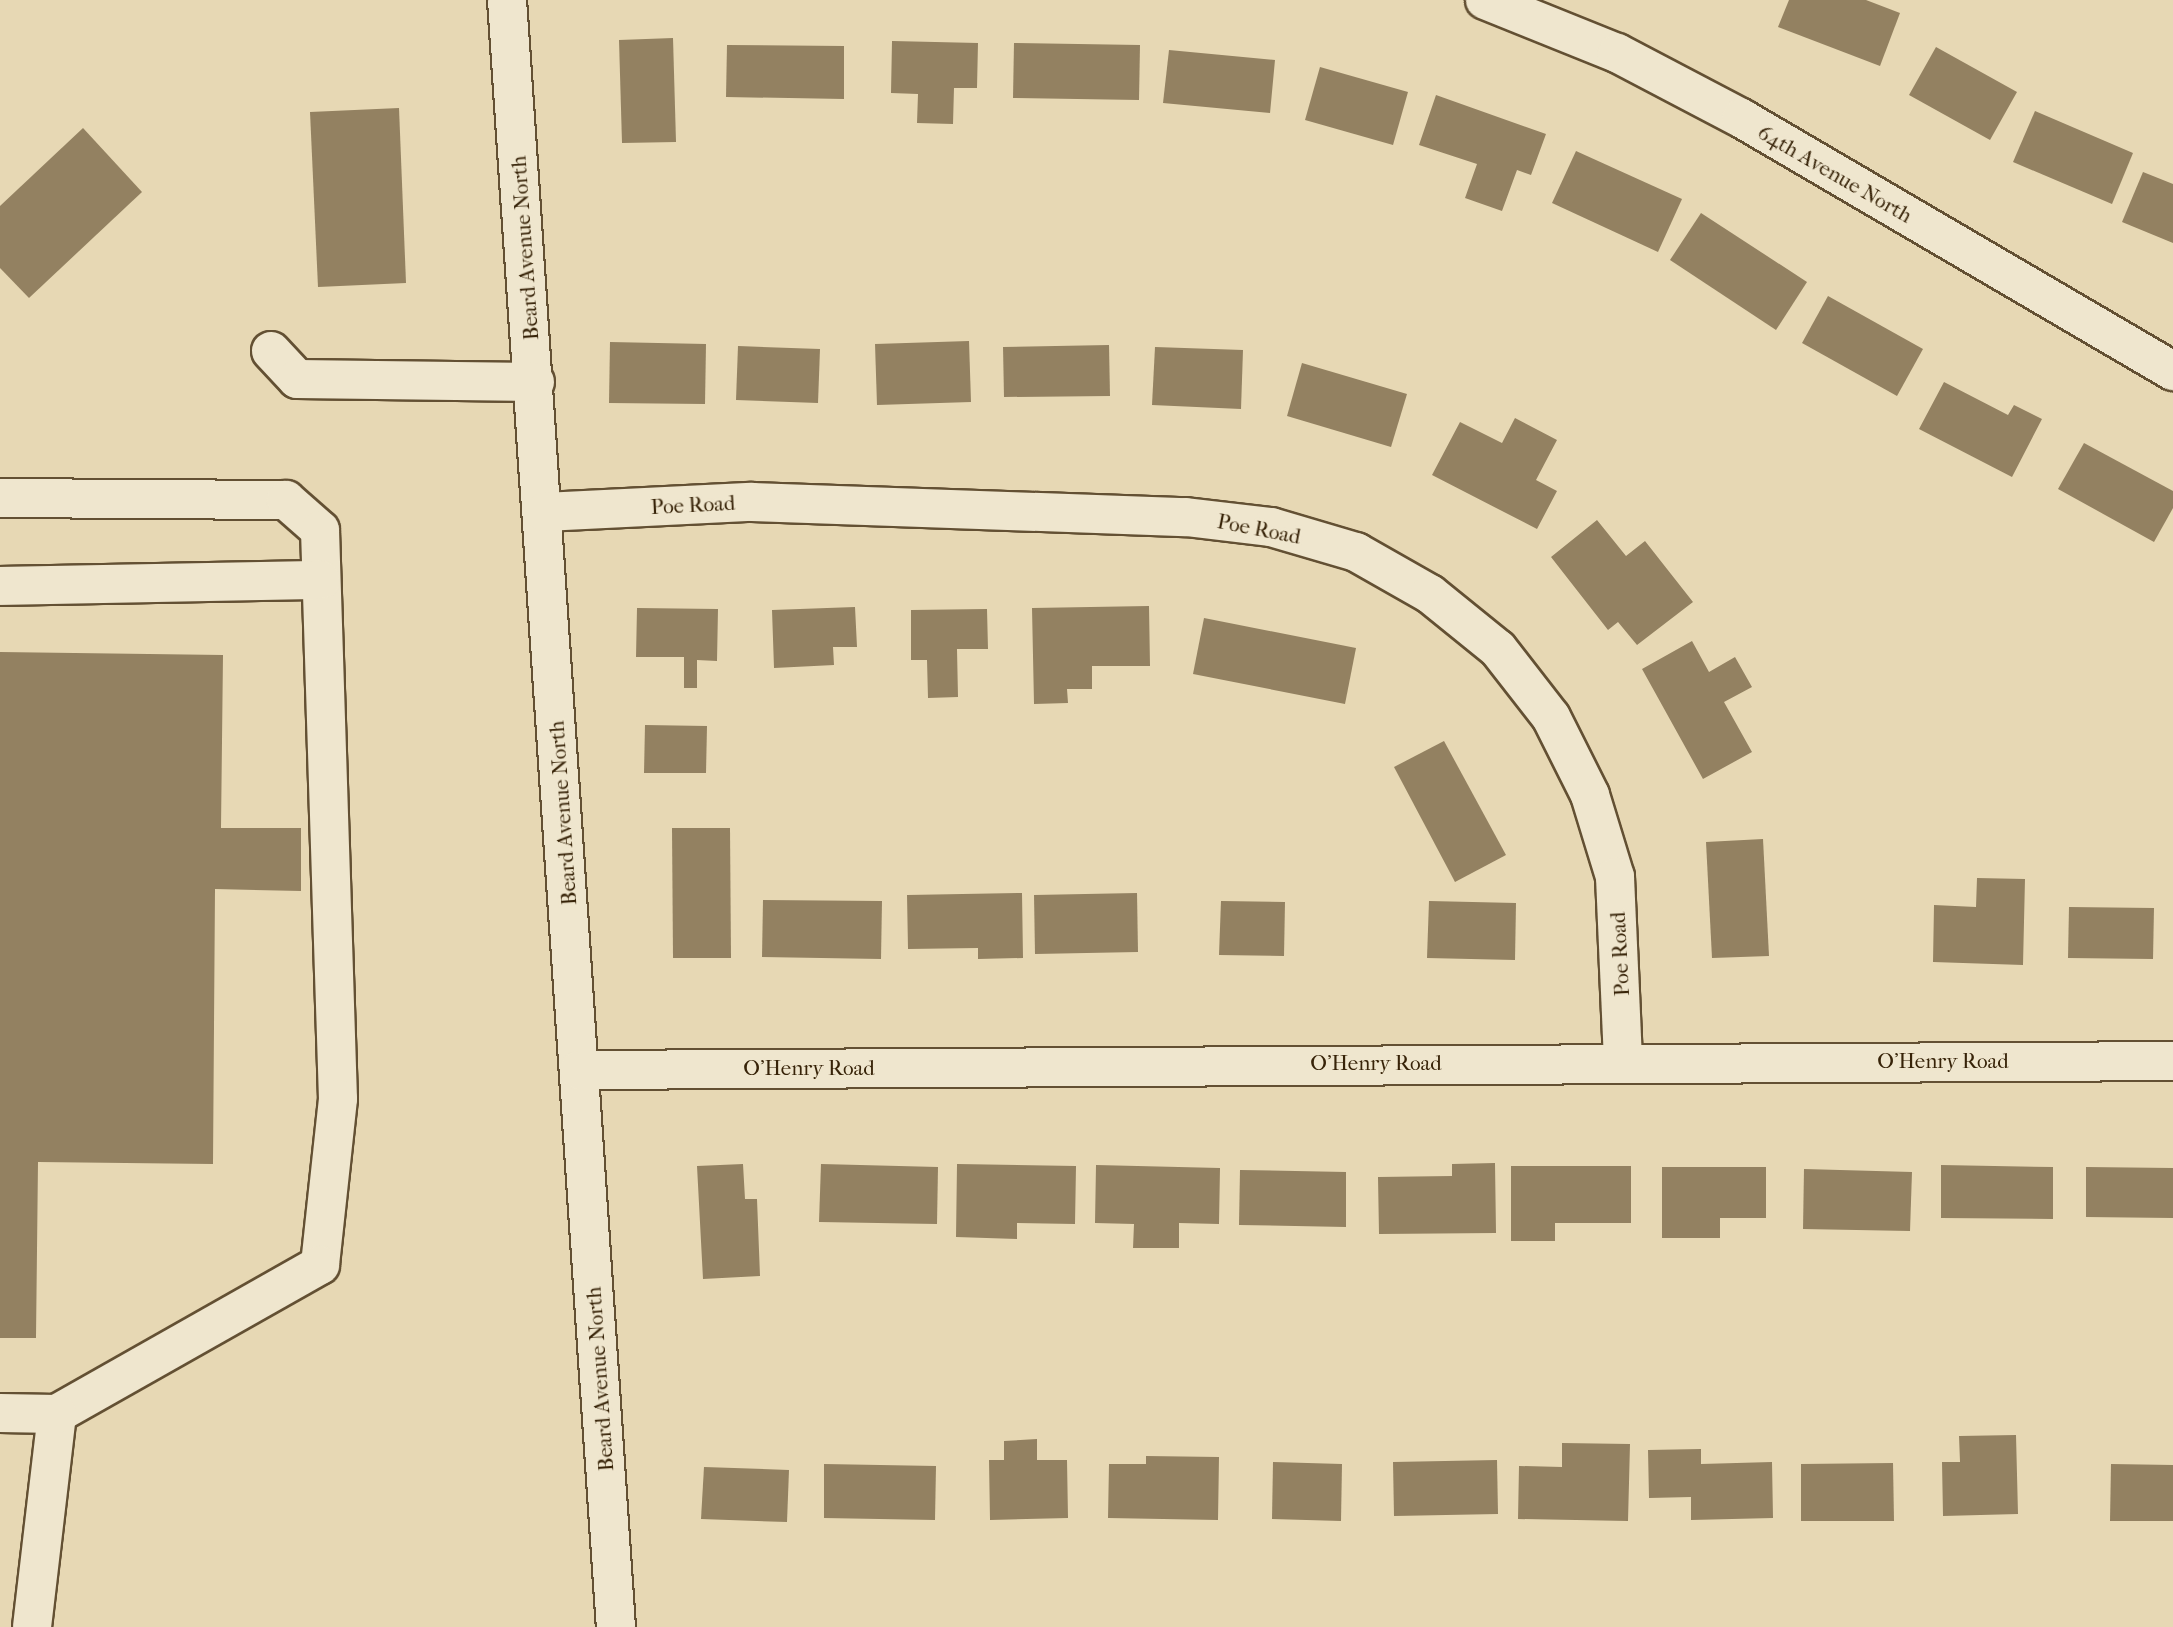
<!DOCTYPE html>
<html>
<head>
<meta charset="utf-8">
<style>
	body { margin:0 }
	#map { position:relative; width:2173px; height:1627px; overflow:hidden; background:#e7d8b4; font-family:"IM FELL French Canon",serif }
	div>[style] { position:absolute }
	.building>* { inset:0; background:#938161 }
	.roads { filter:drop-shadow(2px 0 #635033) drop-shadow(-2px 0 #635033) drop-shadow(0 2px #635033) drop-shadow(0 -2px #635033) }
	.minor>* { height:38px; margin:-19px; padding:0 19px; transform-origin:19px; border-radius:19px; background:#efe6ce }
	span { translate:-50% -50%; white-space:nowrap; text-align:center; line-height:1.15; -webkit-text-stroke:5px #efe6ce; paint-order:stroke }
	.street-label { font-size:21px; color:#372308 }
</style>
</head>
<body>
<div id="map">
	<div class="building">
		<div style="clip-path:polygon(1789px 0,1866px 0,1900px 13px,1880px 66px,1778px 27px)"></div>
		<div style="clip-path:polygon(673px 38px,676px 142px,622px 143px,619px 40px)"></div>
		<div style="clip-path:polygon(892px 41px,978px 43px,977px 88px,954px 88px,953px 124px,917px 123px,918px 94px,891px 93px)"></div>
		<div style="clip-path:polygon(1014px 43px,1140px 45px,1139px 100px,1013px 98px)"></div>
		<div style="clip-path:polygon(727px 45px,844px 46px,844px 99px,726px 97px)"></div>
		<div style="clip-path:polygon(1936px 47px,2017px 92px,1990px 140px,1909px 95px)"></div>
		<div style="clip-path:polygon(1169px 50px,1275px 60px,1270px 113px,1163px 103px)"></div>
		<div style="clip-path:polygon(1320px 67px,1408px 92px,1393px 145px,1305px 120px)"></div>
		<div style="clip-path:polygon(1436px 95px,1546px 134px,1531px 175px,1517px 170px,1502px 211px,1465px 198px,1477px 164px,1419px 145px)"></div>
		<div style="clip-path:polygon(399px 108px,406px 283px,318px 287px,310px 112px)"></div>
		<div style="clip-path:polygon(2035px 111px,2133px 153px,2112px 204px,2013px 162px)"></div>
		<div style="clip-path:polygon(83px 128px,142px 192px,29px 298px,0 268px,0 206px)"></div>
		<div style="clip-path:polygon(1576px 151px,1682px 199px,1658px 252px,1552px 203px)"></div>
		<div style="clip-path:polygon(2143px 172px,2173px 184px,2173px 243px,2122px 222px)"></div>
		<div style="clip-path:polygon(1701px 213px,1807px 282px,1776px 330px,1670px 260px)"></div>
		<div style="clip-path:polygon(1828px 296px,1923px 349px,1897px 396px,1802px 343px)"></div>
		<div style="clip-path:polygon(969px 341px,971px 402px,877px 405px,875px 344px)"></div>
		<div style="clip-path:polygon(610px 342px,706px 344px,705px 404px,609px 403px)"></div>
		<div style="clip-path:polygon(1109px 345px,1110px 396px,1004px 397px,1003px 347px)"></div>
		<div style="clip-path:polygon(738px 346px,820px 349px,818px 403px,736px 400px)"></div>
		<div style="clip-path:polygon(1155px 347px,1243px 350px,1241px 409px,1152px 405px)"></div>
		<div style="clip-path:polygon(1302px 363px,1407px 394px,1391px 447px,1287px 416px)"></div>
		<div style="clip-path:polygon(1944px 382px,2008px 415px,2014px 405px,2042px 419px,2012px 477px,1919px 429px)"></div>
		<div style="clip-path:polygon(1515px 418px,1557px 440px,1536px 480px,1557px 491px,1537px 529px,1432px 475px,1460px 422px,1502px 443px)"></div>
		<div style="clip-path:polygon(2084px 443px,2173px 491px,2173px 508px,2154px 542px,2058px 489px)"></div>
		<div style="clip-path:polygon(1597px 520px,1626px 556px,1645px 541px,1693px 602px,1637px 645px,1618px 622px,1608px 630px,1551px 557px)"></div>
		<div style="clip-path:polygon(1149px 606px,1150px 666px,1092px 666px,1092px 689px,1067px 689px,1068px 703px,1034px 704px,1032px 608px)"></div>
		<div style="clip-path:polygon(855px 607px,857px 647px,833px 647px,834px 665px,774px 668px,772px 610px)"></div>
		<div style="clip-path:polygon(637px 608px,718px 609px,717px 661px,697px 660px,697px 688px,684px 688px,684px 657px,636px 657px)"></div>
		<div style="clip-path:polygon(987px 609px,988px 649px,957px 649px,958px 697px,928px 698px,927px 660px,911px 660px,911px 610px)"></div>
		<div style="clip-path:polygon(1204px 618px,1356px 648px,1345px 704px,1193px 674px)"></div>
		<div style="clip-path:polygon(1692px 641px,1709px 672px,1735px 657px,1752px 687px,1724px 702px,1752px 752px,1703px 779px,1642px 669px)"></div>
		<div style="clip-path:polygon(0 652px,223px 655px,221px 828px,301px 828px,301px 891px,215px 889px,213px 1164px,38px 1162px,36px 1338px,0 1338px)"></div>
		<div style="clip-path:polygon(645px 725px,707px 726px,706px 773px,644px 773px)"></div>
		<div style="clip-path:polygon(1444px 741px,1506px 855px,1455px 882px,1394px 767px)"></div>
		<div style="clip-path:polygon(672px 828px,730px 828px,731px 958px,673px 958px)"></div>
		<div style="clip-path:polygon(1763px 839px,1769px 956px,1712px 958px,1706px 842px)"></div>
		<div style="clip-path:polygon(1977px 878px,2025px 879px,2023px 965px,1933px 962px,1934px 905px,1976px 907px)"></div>
		<div style="clip-path:polygon(1022px 893px,1023px 958px,978px 959px,978px 948px,908px 949px,907px 895px)"></div>
		<div style="clip-path:polygon(1137px 893px,1138px 952px,1035px 954px,1034px 895px)"></div>
		<div style="clip-path:polygon(763px 900px,882px 901px,881px 959px,762px 957px)"></div>
		<div style="clip-path:polygon(1221px 901px,1285px 902px,1284px 956px,1219px 955px)"></div>
		<div style="clip-path:polygon(1429px 901px,1516px 903px,1515px 960px,1427px 958px)"></div>
		<div style="clip-path:polygon(2069px 907px,2154px 908px,2153px 959px,2068px 958px)"></div>
		<div style="clip-path:polygon(1495px 1163px,1496px 1233px,1379px 1234px,1378px 1177px,1452px 1176px,1452px 1164px)"></div>
		<div style="clip-path:polygon(743px 1164px,745px 1199px,757px 1199px,760px 1276px,703px 1279px,697px 1166px)"></div>
		<div style="clip-path:polygon(821px 1164px,938px 1167px,937px 1224px,819px 1222px)"></div>
		<div style="clip-path:polygon(957px 1164px,1076px 1166px,1075px 1224px,1017px 1223px,1017px 1239px,956px 1237px)"></div>
		<div style="clip-path:polygon(1096px 1165px,1220px 1168px,1219px 1224px,1179px 1223px,1179px 1248px,1133px 1248px,1134px 1224px,1095px 1223px)"></div>
		<div style="clip-path:polygon(1941px 1165px,2053px 1167px,2053px 1219px,1941px 1218px)"></div>
		<div style="clip-path:polygon(1511px 1166px,1631px 1166px,1631px 1223px,1555px 1223px,1555px 1241px,1511px 1241px)"></div>
		<div style="clip-path:polygon(1662px 1167px,1766px 1167px,1766px 1218px,1720px 1218px,1720px 1238px,1662px 1238px)"></div>
		<div style="clip-path:polygon(2086px 1167px,2173px 1168px,2173px 1218px,2086px 1217px)"></div>
		<div style="clip-path:polygon(1804px 1169px,1912px 1172px,1910px 1231px,1803px 1229px)"></div>
		<div style="clip-path:polygon(1240px 1170px,1346px 1172px,1346px 1227px,1239px 1225px)"></div>
		<div style="clip-path:polygon(2016px 1435px,2018px 1514px,1943px 1516px,1942px 1462px,1960px 1462px,1959px 1436px)"></div>
		<div style="clip-path:polygon(1037px 1439px,1037px 1460px,1067px 1460px,1068px 1518px,990px 1520px,989px 1460px,1004px 1460px,1004px 1441px)"></div>
		<div style="clip-path:polygon(1562px 1443px,1630px 1444px,1628px 1521px,1518px 1519px,1519px 1466px,1562px 1467px)"></div>
		<div style="clip-path:polygon(1701px 1449px,1701px 1464px,1772px 1462px,1773px 1518px,1691px 1520px,1691px 1497px,1649px 1498px,1648px 1450px)"></div>
		<div style="clip-path:polygon(1146px 1456px,1219px 1457px,1218px 1520px,1108px 1518px,1109px 1464px,1146px 1464px)"></div>
		<div style="clip-path:polygon(1497px 1460px,1498px 1514px,1394px 1516px,1393px 1462px)"></div>
		<div style="clip-path:polygon(1273px 1462px,1342px 1464px,1341px 1521px,1272px 1519px)"></div>
		<div style="clip-path:polygon(1893px 1463px,1894px 1521px,1801px 1521px,1801px 1464px)"></div>
		<div style="clip-path:polygon(824px 1464px,936px 1466px,935px 1520px,824px 1518px)"></div>
		<div style="clip-path:polygon(2111px 1464px,2173px 1465px,2173px 1521px,2110px 1521px)"></div>
		<div style="clip-path:polygon(704px 1467px,789px 1470px,787px 1522px,701px 1519px)"></div>
	</div>
	<div class="roads">
		<div class="minor">
			<div style="left:507px;top:0;width:1631px;rotate:86.17deg"></div>
			<div style="left:1485px;top:0;width:142px;rotate:21.9deg"></div>
			<div style="left:1617px;top:53px;width:140px;rotate:27.7deg"></div>
			<div style="left:1741px;top:118px;width:501px;rotate:30.36deg"></div>
			<div style="left:271px;top:351px;width:38px;rotate:47deg"></div>
			<div style="left:297px;top:379px;width:238px;rotate:0.7deg"></div>
			<div style="left:0;top:498px;width:286px;rotate:0.4deg"></div>
			<div style="left:286px;top:500px;width:45px;rotate:41.4deg"></div>
			<div style="left:320px;top:530px;width:569px;rotate:88.19deg"></div>
			<div style="left:338px;top:1099px;width:167px;rotate:96.2deg"></div>
			<div style="left:320px;top:1265px;width:302px;rotate:150.5deg"></div>
			<div style="left:57px;top:1414px;width:214px;rotate:96.7deg"></div>
			<div style="left:544px;top:512px;width:208px;rotate:-2.8deg"></div>
			<div style="left:752px;top:502px;width:434px;rotate:2deg"></div>
			<div style="left:1186px;top:517px;width:86px;rotate:6.7deg"></div>
			<div style="left:1271px;top:527px;width:89px;rotate:16.4deg"></div>
			<div style="left:1356px;top:552px;width:85px;rotate:29.6deg"></div>
			<div style="left:1430px;top:594px;width:87px;rotate:39deg"></div>
			<div style="left:1498px;top:649px;width:86px;rotate:52.1deg"></div>
			<div style="left:1551px;top:717px;width:87px;rotate:63.4deg"></div>
			<div style="left:1590px;top:795px;width:86px;rotate:73deg"></div>
			<div style="left:1615px;top:877px;width:184px;rotate:87.5deg"></div>
			<div style="left:0;top:586px;width:321px;rotate:-1.1deg"></div>
			<div style="left:579px;top:1070px;width:1594px;rotate:-0.32deg"></div>
			<div style="left:0;top:1413px;width:57px;rotate:1deg"></div>
		</div>
	</div>
	<div class="street-label">
		<span style="left:1835px;top:174px;rotate:30deg">64th Avenue North</span>
		<span style="left:525px;top:248px;rotate:-94deg">Beard Avenue North</span>
		<span style="left:693px;top:505px;rotate:-3deg">Poe Road</span>
		<span style="left:1259px;top:529px;rotate:11deg">Poe Road</span>
		<span style="left:563px;top:813px;rotate:-94deg">Beard Avenue North</span>
		<span style="left:1620px;top:954px;rotate:-93deg">Poe Road</span>
		<span style="left:1943px;top:1061px">O'Henry Road</span>
		<span style="left:1376px;top:1063px">O'Henry Road</span>
		<span style="left:809px;top:1068px">O'Henry Road</span>
		<span style="left:600px;top:1379px;rotate:-94deg">Beard Avenue North</span>
	</div>
</div>
</body>
</html>
